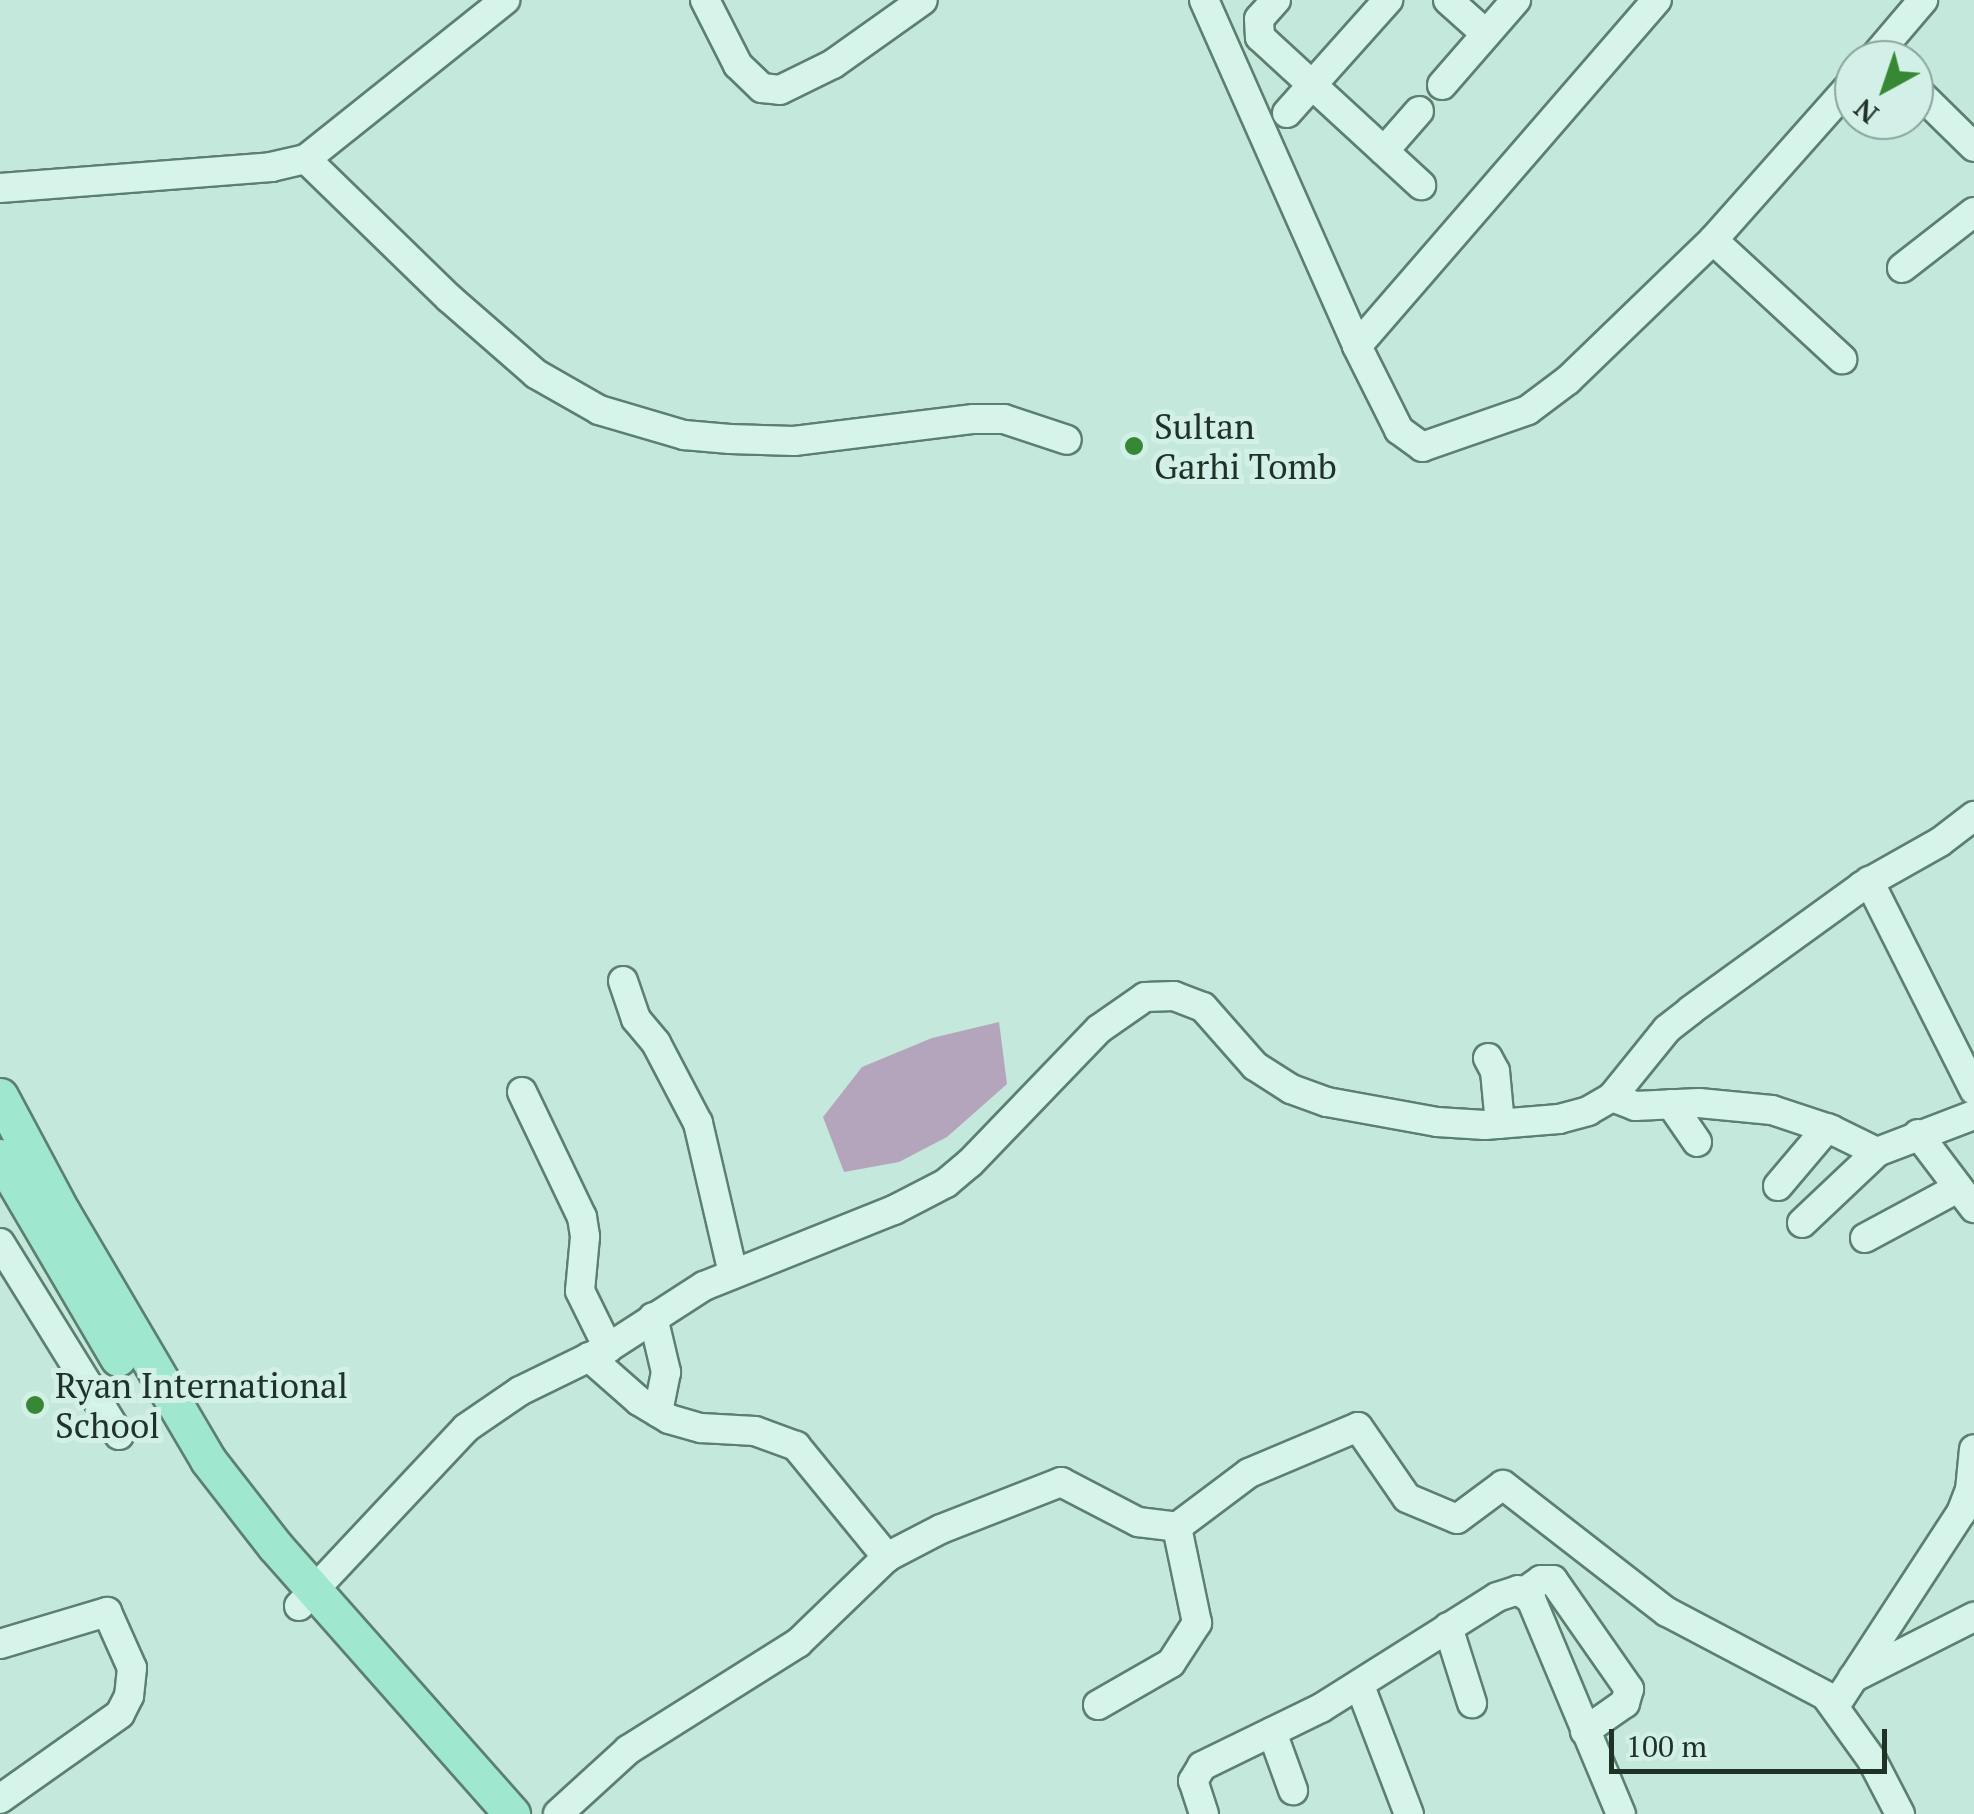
<!DOCTYPE html>
<html>
<head>
<meta charset="utf-8">
<style>
	body { margin:0 }
	#map { position:relative; width:1974px; height:1814px; overflow:hidden; background:#c4e8dc; font-family:"PT Serif",serif }
	div>[style] { position:absolute }
	.water>* { inset:0; background:#b4a5bc }
	.roads { filter:drop-shadow(2px 0 #5c806f) drop-shadow(-2px 0 #5c806f) drop-shadow(0 2px #5c806f) drop-shadow(0 -2px #5c806f) }
	.minor>* { height:28px; margin:-14px; padding:0 14px; transform-origin:14px; border-radius:14px; background:#d6f4ea }
	.major>* { height:35px; margin:-17.5px; padding:0 17.5px; transform-origin:17.5px; border-radius:17.5px; background:#a0e7cf }
	.dots>* { width:28px; height:28px; translate:-50% -50%; box-sizing:border-box; border:5px solid #d2f0e7; border-radius:50% }
	span { translate:-50% -50%; white-space:nowrap; text-align:center; line-height:1.15; -webkit-text-stroke:10px #d2f0e7; paint-order:stroke }
	.poi-label { font-size:35px; color:#1f3228 }
	.left { translate:0 -50%; text-align:left }
	.north { position:absolute; left:1834px; top:40px; width:100px; height:100px; box-sizing:border-box; background:#d2f0e7; border:2px solid #8aa49b; border-radius:50%; rotate:220deg; font-size:28px; font-weight:700; line-height:40px; text-align:center; color:#1f3228 }
	.north::after { content:''; display:block; margin:auto; width:35px; height:45px; background:#368834; clip-path:polygon(50% 0,100% 100%,50% 72%,0 100%) }
	.scale { position:absolute; left:1609px; top:1729px; width:278px; height:45px; box-sizing:border-box; border:5px solid #1f3228; border-top:0; padding-left:12px; font-size:30px; line-height:35px; white-space:nowrap; color:#1f3228; -webkit-text-stroke:8px #d2f0e7; paint-order:stroke }
</style>
</head>
<body>
<div id="map">
	<div class="water">
		<div style="clip-path:polygon(999px 1022px,1007px 1084px,947px 1137px,899px 1162px,844px 1172px,823px 1117px,862px 1067px,932px 1038px)"></div>
	</div>
	<div class="roads">
		<div class="minor">
			<div style="left:705px;top:0;width:73px;rotate:63.1deg"></div>
			<div style="left:738px;top:65px;width:33px;rotate:44deg"></div>
			<div style="left:762px;top:88px;width:18px;rotate:6deg"></div>
			<div style="left:780px;top:90px;width:59px;rotate:-26.1deg"></div>
			<div style="left:833px;top:64px;width:110px;rotate:-35.4deg"></div>
			<div style="left:1204px;top:0;width:378px;rotate:66.1deg"></div>
			<div style="left:1357px;top:346px;width:94px;rotate:63.4deg"></div>
			<div style="left:1399px;top:430px;width:29px;rotate:36deg"></div>
			<div style="left:1422px;top:447px;width:112px;rotate:-19.2deg"></div>
			<div style="left:1528px;top:410px;width:50px;rotate:-36.9deg"></div>
			<div style="left:1568px;top:380px;width:202px;rotate:-44deg"></div>
			<div style="left:1713px;top:240px;width:213px;rotate:-48.4deg"></div>
			<div style="left:1276px;top:0;width:25px;rotate:132deg"></div>
			<div style="left:1259px;top:19px;width:18px;rotate:87deg"></div>
			<div style="left:1260px;top:37px;width:219px;rotate:42.6deg"></div>
			<div style="left:1448px;top:0;width:51px;rotate:41.8deg"></div>
			<div style="left:1872px;top:60px;width:79px;rotate:-49.6deg"></div>
			<div style="left:1442px;top:85px;width:113px;rotate:-49deg"></div>
			<div style="left:1914px;top:88px;width:84px;rotate:44.5deg"></div>
			<div style="left:1287px;top:113px;width:152px;rotate:-48.2deg"></div>
			<div style="left:1384px;top:151px;width:53px;rotate:-48.8deg"></div>
			<div style="left:306px;top:159px;width:199px;rotate:44.2deg"></div>
			<div style="left:449px;top:298px;width:116px;rotate:41.1deg"></div>
			<div style="left:536px;top:374px;width:73px;rotate:29.7deg"></div>
			<div style="left:599px;top:410px;width:89px;rotate:16.4deg"></div>
			<div style="left:684px;top:435px;width:46px;rotate:5deg"></div>
			<div style="left:730px;top:439px;width:64px;rotate:1.8deg"></div>
			<div style="left:794px;top:441px;width:181px;rotate:-7deg"></div>
			<div style="left:974px;top:419px;width:30px"></div>
			<div style="left:1004px;top:419px;width:66px;rotate:18.4deg"></div>
			<div style="left:0;top:188px;width:272px;rotate:-4.4deg"></div>
			<div style="left:271px;top:167px;width:36px;rotate:-13deg"></div>
			<div style="left:306px;top:159px;width:255px;rotate:-38.6deg"></div>
			<div style="left:1713px;top:240px;width:176px;rotate:42.7deg"></div>
			<div style="left:1902px;top:268px;width:91px;rotate:-37.9deg"></div>
			<div style="left:1357px;top:346px;width:458px;rotate:-49.1deg"></div>
			<div style="left:1869px;top:881px;width:234px;rotate:63.3deg"></div>
			<div style="left:623px;top:981px;width:40px;rotate:71.1deg"></div>
			<div style="left:636px;top:1019px;width:31px;rotate:50deg"></div>
			<div style="left:656px;top:1043px;width:90px;rotate:62.3deg"></div>
			<div style="left:698px;top:1123px;width:154px;rotate:76.9deg"></div>
			<div style="left:1488px;top:1058px;width:15px;rotate:62deg"></div>
			<div style="left:1495px;top:1071px;width:53px;rotate:84.6deg"></div>
			<div style="left:522px;top:1092px;width:139px;rotate:64.4deg"></div>
			<div style="left:582px;top:1217px;width:20px;rotate:81deg"></div>
			<div style="left:585px;top:1237px;width:54px;rotate:95.3deg"></div>
			<div style="left:580px;top:1291px;width:64px;rotate:63.8deg"></div>
			<div style="left:1612px;top:1097px;width:25px;rotate:21deg"></div>
			<div style="left:1635px;top:1106px;width:64px;rotate:-2.7deg"></div>
			<div style="left:1699px;top:1103px;width:73px;rotate:5.5deg"></div>
			<div style="left:1772px;top:1110px;width:63px;rotate:18.4deg"></div>
			<div style="left:1832px;top:1130px;width:50px;rotate:26.1deg"></div>
			<div style="left:1877px;top:1152px;width:104px;rotate:-20.9deg"></div>
			<div style="left:1671px;top:1104px;width:46px;rotate:55.6deg"></div>
			<div style="left:1918px;top:1134px;width:93px;rotate:52.9deg"></div>
			<div style="left:1778px;top:1186px;width:76px;rotate:-49.8deg"></div>
			<div style="left:1802px;top:1223px;width:103px;rotate:-43.4deg"></div>
			<div style="left:1865px;top:1238px;width:106px;rotate:-28.3deg"></div>
			<div style="left:0;top:1243px;width:226px;rotate:58.2deg"></div>
			<div style="left:653px;top:1317px;width:57px;rotate:76.7deg"></div>
			<div style="left:666px;top:1372px;width:41px;rotate:101.3deg"></div>
			<div style="left:589px;top:1357px;width:67px;rotate:41.3deg"></div>
			<div style="left:639px;top:1401px;width:35px;rotate:31deg"></div>
			<div style="left:669px;top:1419px;width:33px;rotate:16deg"></div>
			<div style="left:701px;top:1428px;width:54px;rotate:3.2deg"></div>
			<div style="left:755px;top:1431px;width:44px;rotate:20.1deg"></div>
			<div style="left:796px;top:1446px;width:144px;rotate:50.7deg"></div>
			<div style="left:1524px;top:1592px;width:21px;rotate:-35deg"></div>
			<div style="left:1541px;top:1580px;width:12px"></div>
			<div style="left:1553px;top:1580px;width:133px;rotate:55.1deg"></div>
			<div style="left:1629px;top:1689px;width:15px;rotate:106deg"></div>
			<div style="left:1625px;top:1703px;width:49px;rotate:145deg"></div>
			<div style="left:299px;top:1606px;width:244px;rotate:-46.8deg"></div>
			<div style="left:466px;top:1428px;width:65px;rotate:-34.4deg"></div>
			<div style="left:520px;top:1391px;width:98px;rotate:-26deg"></div>
			<div style="left:608px;top:1348px;width:114px;rotate:-32.9deg"></div>
			<div style="left:704px;top:1286px;width:205px;rotate:-21.8deg"></div>
			<div style="left:894px;top:1210px;width:59px;rotate:-27.4deg"></div>
			<div style="left:946px;top:1183px;width:31px;rotate:-40deg"></div>
			<div style="left:970px;top:1163px;width:186px;rotate:-46.1deg"></div>
			<div style="left:1099px;top:1029px;width:56px;rotate:-34.8deg"></div>
			<div style="left:1145px;top:997px;width:29px;rotate:-2deg"></div>
			<div style="left:1174px;top:996px;width:31px;rotate:21deg"></div>
			<div style="left:1203px;top:1007px;width:79px;rotate:48.6deg"></div>
			<div style="left:1255px;top:1066px;width:43px;rotate:32.6deg"></div>
			<div style="left:1291px;top:1089px;width:38px;rotate:20deg"></div>
			<div style="left:1327px;top:1102px;width:112px;rotate:10.3deg"></div>
			<div style="left:1437px;top:1122px;width:48px;rotate:3.6deg"></div>
			<div style="left:1485px;top:1125px;width:74px;rotate:-4.6deg"></div>
			<div style="left:1559px;top:1119px;width:30px;rotate:-15deg"></div>
			<div style="left:1588px;top:1111px;width:28px;rotate:-30deg"></div>
			<div style="left:1612px;top:1097px;width:87px;rotate:-51deg"></div>
			<div style="left:1667px;top:1029px;width:31px;rotate:-38deg"></div>
			<div style="left:1691px;top:1010px;width:211px;rotate:-35.9deg"></div>
			<div style="left:1862px;top:886px;width:90px;rotate:-29.4deg"></div>
			<div style="left:1940px;top:842px;width:43px;rotate:-37.4deg"></div>
			<div style="left:1448px;top:1627px;width:80px;rotate:72.5deg"></div>
			<div style="left:0;top:1644px;width:112px;rotate:-16.7deg"></div>
			<div style="left:107px;top:1612px;width:61px;rotate:65.9deg"></div>
			<div style="left:132px;top:1668px;width:28px;rotate:96deg"></div>
			<div style="left:129px;top:1696px;width:20px;rotate:117deg"></div>
			<div style="left:120px;top:1714px;width:147px;rotate:144.7deg"></div>
			<div style="left:1853px;top:1678px;width:136px;rotate:-26.8deg"></div>
			<div style="left:1360px;top:1686px;width:137px;rotate:69.1deg"></div>
			<div style="left:1098px;top:1705px;width:84px;rotate:-29.9deg"></div>
			<div style="left:1171px;top:1663px;width:48px;rotate:-57deg"></div>
			<div style="left:1197px;top:1623px;width:98px;rotate:-101.8deg"></div>
			<div style="left:1177px;top:1527px;width:90px;rotate:-36.9deg"></div>
			<div style="left:1249px;top:1473px;width:118px;rotate:-22.9deg"></div>
			<div style="left:1358px;top:1427px;width:86px;rotate:55.4deg"></div>
			<div style="left:1407px;top:1498px;width:54px;rotate:22.8deg"></div>
			<div style="left:1457px;top:1519px;width:57px;rotate:-36.5deg"></div>
			<div style="left:1503px;top:1485px;width:207px;rotate:37.8deg"></div>
			<div style="left:1667px;top:1612px;width:180px;rotate:27.8deg"></div>
			<div style="left:1826px;top:1696px;width:79px;rotate:54.3deg"></div>
			<div style="left:1872px;top:1760px;width:61px;rotate:62.6deg"></div>
			<div style="left:1835px;top:1706px;width:230px;rotate:-56.9deg"></div>
			<div style="left:1961px;top:1513px;width:25px;rotate:-69deg"></div>
			<div style="left:1970px;top:1490px;width:41px;rotate:-84.4deg"></div>
			<div style="left:1272px;top:1732px;width:62px;rotate:70.1deg"></div>
			<div style="left:558px;top:1814px;width:95px;rotate:-42.4deg"></div>
			<div style="left:628px;top:1750px;width:201px;rotate:-32.2deg"></div>
			<div style="left:798px;top:1643px;width:124px;rotate:-44deg"></div>
			<div style="left:887px;top:1557px;width:61px;rotate:-27.4deg"></div>
			<div style="left:941px;top:1529px;width:129px;rotate:-21.4deg"></div>
			<div style="left:1061px;top:1482px;width:87px;rotate:27.5deg"></div>
			<div style="left:1138px;top:1522px;width:39px;rotate:7deg"></div>
			<div style="left:1204px;top:1814px;width:35px;rotate:-108deg"></div>
			<div style="left:1193px;top:1781px;width:17px;rotate:-59deg"></div>
			<div style="left:1202px;top:1766px;width:132px;rotate:-26deg"></div>
			<div style="left:1321px;top:1708px;width:208px;rotate:-32.2deg"></div>
			<div style="left:1497px;top:1597px;width:22px;rotate:-18deg"></div>
			<div style="left:1518px;top:1590px;width:16px;rotate:35deg"></div>
			<div style="left:1531px;top:1599px;width:233px;rotate:67.3deg"></div>
		</div>
		<div class="major">
			<div style="left:0;top:1096px;width:132px;rotate:61.9deg"></div>
			<div style="left:62px;top:1212px;width:288px;rotate:59.5deg"></div>
			<div style="left:208px;top:1460px;width:109px;rotate:52.1deg"></div>
			<div style="left:275px;top:1546px;width:358px;rotate:48.5deg"></div>
			<div style="left:0;top:1157px;width:233px;rotate:59.6deg"></div>
		</div>
	</div>
	<div class="dots">
		<div style="left:1134px;top:446px;background:#368834"></div>
		<div style="left:35px;top:1405px;background:#368834"></div>
	</div>
	<div class="poi-label">
		<span class="left" style="left:1154px;top:446px">Sultan<br>Garhi Tomb</span>
		<span class="left" style="left:55px;top:1405px">Ryan International<br>School</span>
	</div>
	<div class="north">N</div>
	<div class="scale">100 m</div>
</div>
</body>
</html>
